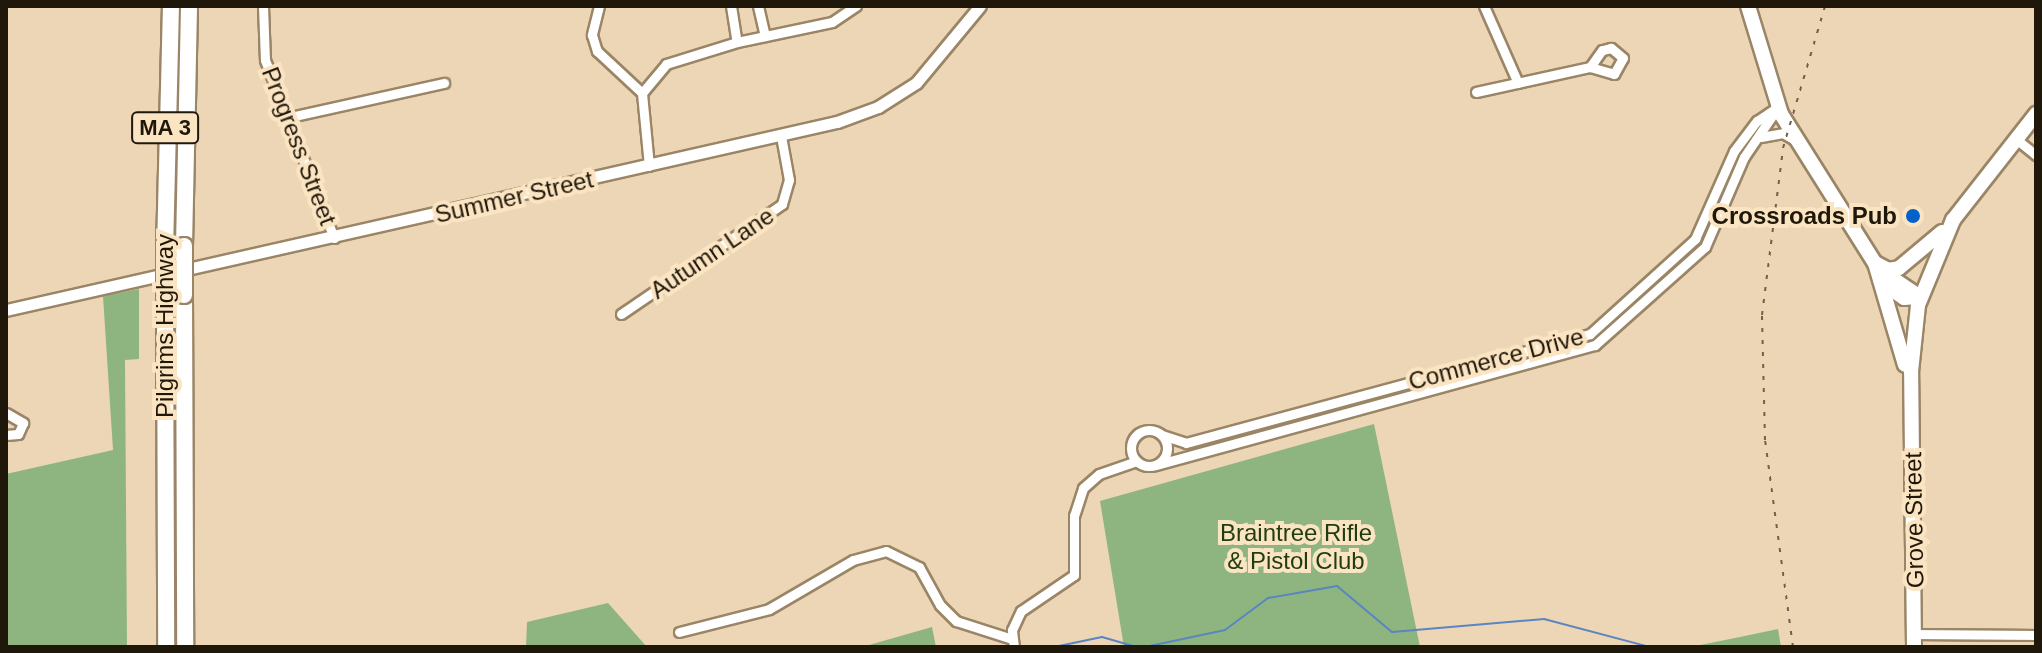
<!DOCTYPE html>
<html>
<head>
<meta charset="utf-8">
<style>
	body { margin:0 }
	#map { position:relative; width:2042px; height:653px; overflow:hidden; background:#edd6b5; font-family:Helvetica,sans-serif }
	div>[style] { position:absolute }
	.green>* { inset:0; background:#8eb57f }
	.stream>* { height:2px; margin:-1px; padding:0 1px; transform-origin:1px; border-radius:1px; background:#5a85c1 }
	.roads { filter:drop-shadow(2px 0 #9a8566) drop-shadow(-2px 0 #9a8566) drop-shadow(0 2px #9a8566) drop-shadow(0 -2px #9a8566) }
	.minor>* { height:9px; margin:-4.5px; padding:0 4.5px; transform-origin:4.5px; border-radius:4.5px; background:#fff }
	.minor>.ring { margin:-4.5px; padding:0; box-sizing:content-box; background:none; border:9px solid #fff; border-radius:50% }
	.tertiary>* { height:11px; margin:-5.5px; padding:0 5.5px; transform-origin:5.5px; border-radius:5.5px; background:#fff }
	.secondary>* { height:14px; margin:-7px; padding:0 7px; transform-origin:7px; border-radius:7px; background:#fff }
	.motorway>* { height:16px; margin:-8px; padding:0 8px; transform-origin:8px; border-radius:8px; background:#fff }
	.rail>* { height:2px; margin-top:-1px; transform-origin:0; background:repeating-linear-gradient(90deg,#6f624d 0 4px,transparent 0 12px) }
	.bridges { filter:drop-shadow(2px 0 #9a8566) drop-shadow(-2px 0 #9a8566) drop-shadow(0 2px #9a8566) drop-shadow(0 -2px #9a8566) }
	.motorway-bridge>* { height:16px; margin:-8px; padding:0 8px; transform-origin:8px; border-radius:8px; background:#fff }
	.dots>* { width:22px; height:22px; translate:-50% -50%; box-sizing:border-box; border:4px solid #fbe4c2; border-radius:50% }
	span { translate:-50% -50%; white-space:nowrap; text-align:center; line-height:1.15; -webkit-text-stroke:8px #fbe4c2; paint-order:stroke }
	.shield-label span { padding:2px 6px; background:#fbe4c2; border:2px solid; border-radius:6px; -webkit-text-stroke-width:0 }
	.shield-label { font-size:22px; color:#1f170a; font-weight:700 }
	.street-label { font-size:24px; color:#1f170a }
	.poi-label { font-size:24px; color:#1f170a; font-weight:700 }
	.right { translate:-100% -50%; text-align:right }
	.park-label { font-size:24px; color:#1f3d10 }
	.frame { position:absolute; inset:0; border:8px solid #1f170a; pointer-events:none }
</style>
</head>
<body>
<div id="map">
	<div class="green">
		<div style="clip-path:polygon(139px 289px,139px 359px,125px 360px,127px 647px,6px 647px,6px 474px,113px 450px,103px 296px)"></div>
		<div style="clip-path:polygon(1374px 424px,1420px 647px,1124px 647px,1100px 501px)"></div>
		<div style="clip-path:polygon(608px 603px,647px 647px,526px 647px,527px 622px)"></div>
		<div style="clip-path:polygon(932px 627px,936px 647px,862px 647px)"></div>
		<div style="clip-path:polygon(1778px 629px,1781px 647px,1690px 647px,1740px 637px)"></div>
	</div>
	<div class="stream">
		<div style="left:1054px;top:647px;width:49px;rotate:-11.8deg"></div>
		<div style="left:1102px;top:637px;width:36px;rotate:16deg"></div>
		<div style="left:1145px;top:647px;width:82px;rotate:-12deg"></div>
		<div style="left:1225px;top:630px;width:54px;rotate:-36.7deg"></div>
		<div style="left:1268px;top:598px;width:70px;rotate:-9.9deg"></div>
		<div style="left:1337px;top:586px;width:72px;rotate:39.9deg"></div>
		<div style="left:1392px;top:632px;width:153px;rotate:-4.9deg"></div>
		<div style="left:1544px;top:619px;width:110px;rotate:14.8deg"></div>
	</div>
	<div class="roads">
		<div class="minor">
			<div style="left:263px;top:6px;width:54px;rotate:87.9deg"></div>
			<div style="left:265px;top:60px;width:191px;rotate:68.8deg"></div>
			<div style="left:599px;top:6px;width:30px;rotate:104deg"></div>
			<div style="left:592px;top:35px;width:17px;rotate:73deg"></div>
			<div style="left:597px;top:51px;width:62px;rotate:43deg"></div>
			<div style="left:731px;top:6px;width:36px;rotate:81deg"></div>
			<div style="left:758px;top:6px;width:31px;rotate:77deg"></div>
			<div style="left:1484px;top:6px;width:84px;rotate:66.2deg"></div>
			<div style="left:1476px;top:92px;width:117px;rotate:-12.4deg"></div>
			<div style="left:1590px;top:67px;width:25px;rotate:16deg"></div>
			<div style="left:1614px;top:74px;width:18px;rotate:-61deg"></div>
			<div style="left:1623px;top:58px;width:16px;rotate:-140deg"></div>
			<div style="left:1611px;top:48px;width:9px;rotate:167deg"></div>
			<div style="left:1602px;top:50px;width:21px;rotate:125deg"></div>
			<div style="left:286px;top:118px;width:162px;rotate:-12.5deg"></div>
			<div style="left:1761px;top:137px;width:22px;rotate:-10deg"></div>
			<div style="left:1783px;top:133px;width:14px;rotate:30deg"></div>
			<div style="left:2016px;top:139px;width:26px;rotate:39deg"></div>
			<div style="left:649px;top:166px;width:73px;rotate:-95.5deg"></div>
			<div style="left:642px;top:93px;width:38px;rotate:-50deg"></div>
			<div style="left:666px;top:64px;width:74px;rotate:-17.2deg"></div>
			<div style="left:737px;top:42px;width:97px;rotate:-11.9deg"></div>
			<div style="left:832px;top:22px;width:29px;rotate:-34deg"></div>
			<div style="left:621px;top:314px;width:195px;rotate:-34.3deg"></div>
			<div style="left:782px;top:204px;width:25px;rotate:-74deg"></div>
			<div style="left:789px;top:180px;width:45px;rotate:-100.3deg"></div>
			<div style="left:6px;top:413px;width:20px;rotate:30deg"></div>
			<div style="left:23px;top:423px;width:12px;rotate:114deg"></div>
			<div style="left:18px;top:434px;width:12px;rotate:175deg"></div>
			<div class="ring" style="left:1131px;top:430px;width:27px;height:27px"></div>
			<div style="left:1162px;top:435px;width:25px;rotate:18deg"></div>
			<div style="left:1186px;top:443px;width:418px;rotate:-15.1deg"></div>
			<div style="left:1590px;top:334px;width:142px;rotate:-42.1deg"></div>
			<div style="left:1695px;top:239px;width:96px;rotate:-66.1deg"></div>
			<div style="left:1734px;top:151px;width:38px;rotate:-53deg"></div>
			<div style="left:1757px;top:121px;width:25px;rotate:-34deg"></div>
			<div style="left:1156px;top:465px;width:455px;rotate:-15.3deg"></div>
			<div style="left:1595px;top:345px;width:147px;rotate:-41.7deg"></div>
			<div style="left:1705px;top:247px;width:98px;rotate:-66.6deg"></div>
			<div style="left:1744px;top:157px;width:60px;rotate:-55.8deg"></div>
			<div style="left:679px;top:632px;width:93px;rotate:-14.3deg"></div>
			<div style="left:769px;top:609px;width:97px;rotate:-30.3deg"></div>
			<div style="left:853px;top:560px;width:34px;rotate:-15deg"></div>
			<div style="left:886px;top:551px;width:37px;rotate:26deg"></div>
			<div style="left:919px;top:567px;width:43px;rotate:61.1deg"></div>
			<div style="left:940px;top:605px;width:23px;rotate:45deg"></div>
			<div style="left:956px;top:621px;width:59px;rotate:17.8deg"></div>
			<div style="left:1915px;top:634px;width:121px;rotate:0.5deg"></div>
			<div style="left:1014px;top:647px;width:17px;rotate:-97deg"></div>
			<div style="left:1012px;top:630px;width:21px;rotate:-65deg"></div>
			<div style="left:1021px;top:611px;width:64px;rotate:-34.2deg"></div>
			<div style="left:1074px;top:575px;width:59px;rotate:-90deg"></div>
			<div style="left:1074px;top:516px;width:29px;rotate:-72deg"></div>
			<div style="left:1083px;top:488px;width:21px;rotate:-41deg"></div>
			<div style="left:1099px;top:474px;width:39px;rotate:-19deg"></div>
		</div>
		<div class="tertiary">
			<div style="left:6px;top:310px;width:852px;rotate:-12.75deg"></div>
			<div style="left:837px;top:122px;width:44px;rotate:-20.1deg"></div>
			<div style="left:878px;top:107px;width:45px;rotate:-32.3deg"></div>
			<div style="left:916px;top:83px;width:100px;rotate:-50.3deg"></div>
		</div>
		<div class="secondary">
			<div style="left:1748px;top:6px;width:113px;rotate:73deg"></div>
			<div style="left:1781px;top:114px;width:176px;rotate:57.8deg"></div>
			<div style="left:1875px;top:263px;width:106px;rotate:73.6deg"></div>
			<div style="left:1875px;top:263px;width:15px;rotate:28deg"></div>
			<div style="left:1888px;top:270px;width:11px;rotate:-10deg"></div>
			<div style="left:1899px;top:268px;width:56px;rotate:-39.9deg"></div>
			<div style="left:1880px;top:270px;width:48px;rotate:34deg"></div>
			<div style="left:1885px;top:285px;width:23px;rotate:34deg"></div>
			<div style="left:1904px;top:298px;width:16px;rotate:-4deg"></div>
			<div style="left:1914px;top:647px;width:275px;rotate:-90.6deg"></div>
			<div style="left:1911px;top:372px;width:67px;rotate:-84deg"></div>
			<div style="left:1918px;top:305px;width:92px;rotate:-67.6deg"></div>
			<div style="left:1953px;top:220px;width:135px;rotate:-51.9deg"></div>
		</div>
		<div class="motorway">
			<div style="left:184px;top:246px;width:240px;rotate:-88.8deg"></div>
			<div style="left:165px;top:250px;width:244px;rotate:-88.6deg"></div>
			<div style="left:184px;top:295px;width:352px;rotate:89.8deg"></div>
			<div style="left:165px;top:300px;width:347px;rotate:89.8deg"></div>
		</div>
	</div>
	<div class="rail">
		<div style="left:1793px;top:647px;width:209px;rotate:-97.7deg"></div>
		<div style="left:1765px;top:440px;width:125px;rotate:-91.4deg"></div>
		<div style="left:1762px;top:315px;width:168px;rotate:-82.8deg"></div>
		<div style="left:1783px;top:148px;width:148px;rotate:-73.5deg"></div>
	</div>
	<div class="bridges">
		<div class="motorway-bridge">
			<div style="left:184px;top:246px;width:49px;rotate:90deg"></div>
			<div style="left:165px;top:250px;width:50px;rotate:90deg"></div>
		</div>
	</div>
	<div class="dots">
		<div style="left:1913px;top:216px;background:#0361ca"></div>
	</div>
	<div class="shield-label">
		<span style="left:165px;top:128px">MA 3</span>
	</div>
	<div class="street-label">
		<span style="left:299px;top:146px;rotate:69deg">Progress Street</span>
		<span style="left:514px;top:197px;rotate:-13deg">Summer Street</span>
		<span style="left:712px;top:253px;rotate:-34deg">Autumn Lane</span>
		<span style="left:165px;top:326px;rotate:-90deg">Pilgrims Highway</span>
		<span style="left:1496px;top:359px;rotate:-15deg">Commerce Drive</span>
		<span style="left:1914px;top:520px;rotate:-91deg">Grove Street</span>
	</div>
	<div class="poi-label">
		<span class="right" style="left:1897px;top:216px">Crossroads Pub</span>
	</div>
	<div class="park-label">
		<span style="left:1296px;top:547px">Braintree Rifle<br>&amp; Pistol Club</span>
	</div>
	<div class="frame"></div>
</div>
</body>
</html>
